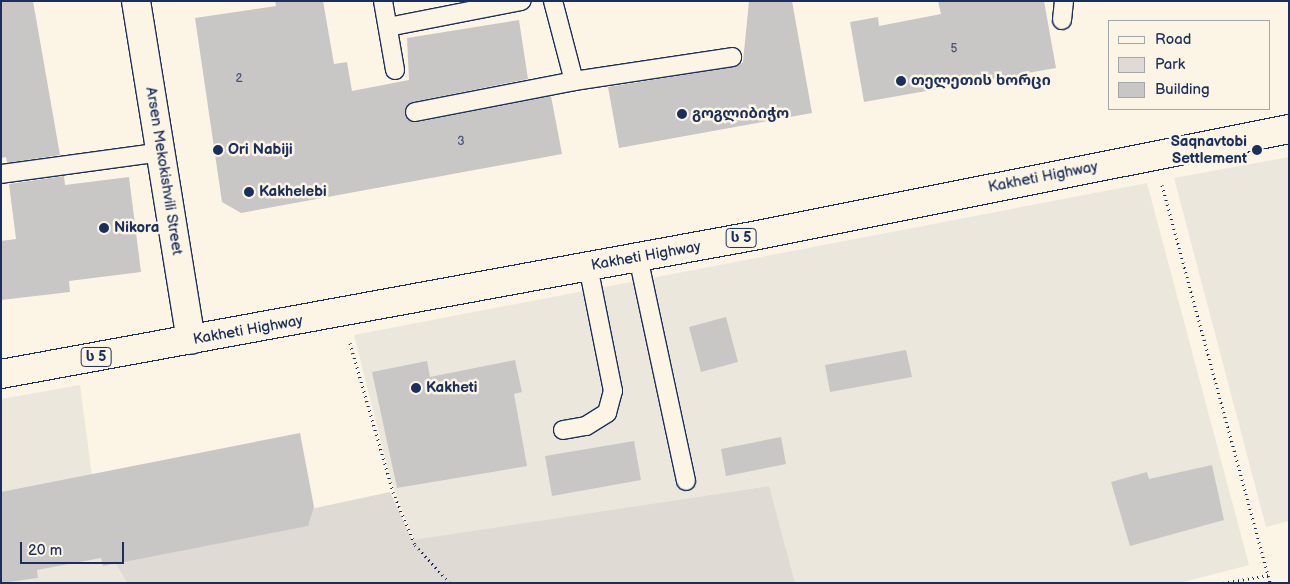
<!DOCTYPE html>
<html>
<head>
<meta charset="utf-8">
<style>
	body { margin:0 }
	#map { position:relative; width:1290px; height:584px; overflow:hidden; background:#fcf5e5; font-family:"Balsamiq Sans","Noto Sans Georgian",sans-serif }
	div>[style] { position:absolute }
	.built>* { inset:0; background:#ece7dc }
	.green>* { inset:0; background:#dfdbd4 }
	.building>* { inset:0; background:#c8c7c6 }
	.path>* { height:3px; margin-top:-1.5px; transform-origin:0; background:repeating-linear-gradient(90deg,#1b2f5e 0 1px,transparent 0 5px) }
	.roads { filter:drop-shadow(1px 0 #1b2f5e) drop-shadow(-1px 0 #1b2f5e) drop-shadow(0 1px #1b2f5e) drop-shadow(0 -1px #1b2f5e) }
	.service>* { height:18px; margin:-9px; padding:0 9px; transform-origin:9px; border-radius:9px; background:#fcf5e5 }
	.minor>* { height:28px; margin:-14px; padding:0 14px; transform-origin:14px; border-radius:14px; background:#fcf5e5 }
	.trunk>* { height:28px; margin:-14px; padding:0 14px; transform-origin:14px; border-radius:14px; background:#fcf5e5 }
	.dots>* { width:14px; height:14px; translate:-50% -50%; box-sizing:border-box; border:2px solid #fcf5e5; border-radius:50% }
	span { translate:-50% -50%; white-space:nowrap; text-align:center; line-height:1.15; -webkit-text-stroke:5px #fcf5e5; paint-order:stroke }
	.number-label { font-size:12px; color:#465578 }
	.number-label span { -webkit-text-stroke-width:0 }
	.shield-label span { padding:1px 4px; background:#fcf5e5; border:1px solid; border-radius:4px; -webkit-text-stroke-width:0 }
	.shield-label { font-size:14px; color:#1b2f5e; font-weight:700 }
	.poi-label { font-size:15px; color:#1b2f5e; font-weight:700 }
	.left { translate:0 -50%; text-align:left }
	.right { translate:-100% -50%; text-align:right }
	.street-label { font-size:15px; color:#1b2f5e }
	.frame { position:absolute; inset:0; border:2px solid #1b2f5e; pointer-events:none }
	.legend { position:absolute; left:1108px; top:20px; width:162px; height:90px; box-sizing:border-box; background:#fcf5e5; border:1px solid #a2a6af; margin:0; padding:6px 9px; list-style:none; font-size:15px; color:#1b2f5e }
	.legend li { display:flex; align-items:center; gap:10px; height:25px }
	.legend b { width:25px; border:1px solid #a2a6af }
	.scale { position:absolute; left:20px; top:542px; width:104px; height:22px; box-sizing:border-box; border:2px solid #1b2f5e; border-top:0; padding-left:6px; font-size:15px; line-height:18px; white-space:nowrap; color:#1b2f5e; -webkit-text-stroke:4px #fcf5e5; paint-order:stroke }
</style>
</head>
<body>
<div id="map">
	<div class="built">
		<div style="clip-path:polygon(1289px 157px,1289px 521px,1266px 527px,1174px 178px)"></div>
		<div style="clip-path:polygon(1147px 183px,1249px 565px,1180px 583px,795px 583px,768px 486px,414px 540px,391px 481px,354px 335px)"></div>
		<div style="clip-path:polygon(80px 385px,100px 537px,127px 583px,1px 583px,1px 399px)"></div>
	</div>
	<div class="green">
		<div style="clip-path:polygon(769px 486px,795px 583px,127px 583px,109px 552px,390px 492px,412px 540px)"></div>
	</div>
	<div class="building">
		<div style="clip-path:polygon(1px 1px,33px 1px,60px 155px,7px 163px,6px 157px,1px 158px)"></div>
		<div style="clip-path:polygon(275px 1px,323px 1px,334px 64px,347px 62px,352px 91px,409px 80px,407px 38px,519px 20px,528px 79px,413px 102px,405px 114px,417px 122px,551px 96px,562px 154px,241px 213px,222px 202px,195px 18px,276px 6px)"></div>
		<div style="clip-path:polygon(749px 1px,792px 1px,812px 113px,619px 148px,608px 87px,738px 66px,743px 62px)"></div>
		<div style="clip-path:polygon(938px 1px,1044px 1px,1056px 68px,864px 102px,850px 22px,878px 17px,879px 26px,941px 14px)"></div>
		<div style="clip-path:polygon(64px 176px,65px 185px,129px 177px,141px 272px,69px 281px,70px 292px,1px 300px,1px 241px,16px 239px,9px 184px)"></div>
		<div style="clip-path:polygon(726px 317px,738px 362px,701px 372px,689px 327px)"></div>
		<div style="clip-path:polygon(906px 350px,912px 377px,830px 392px,825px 365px)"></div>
		<div style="clip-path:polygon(515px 360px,522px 392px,514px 394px,527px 466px,397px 488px,372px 372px,427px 361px,430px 377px)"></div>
		<div style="clip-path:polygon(300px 433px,314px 507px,308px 526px,103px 566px,101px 558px,37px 570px,38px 578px,1px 583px,1px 492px)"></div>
		<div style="clip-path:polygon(781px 437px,786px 464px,726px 476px,721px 449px)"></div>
		<div style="clip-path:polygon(634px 441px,641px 480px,552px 496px,545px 456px)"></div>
		<div style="clip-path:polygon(1212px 465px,1224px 520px,1130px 546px,1111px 482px,1147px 472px,1149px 479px)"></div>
	</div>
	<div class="path">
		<div style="left:1162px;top:185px;width:412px;rotate:74.8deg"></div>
		<div style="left:350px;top:343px;width:155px;rotate:73.9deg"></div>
		<div style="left:393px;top:492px;width:57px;rotate:67.5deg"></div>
		<div style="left:415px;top:545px;width:52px;rotate:47.4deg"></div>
		<div style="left:1223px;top:583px;width:47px;rotate:-9.9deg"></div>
	</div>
	<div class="roads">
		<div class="service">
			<div style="left:383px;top:1px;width:70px;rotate:80.1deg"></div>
			<div style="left:1062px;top:20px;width:19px;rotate:-84deg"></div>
			<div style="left:388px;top:27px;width:136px;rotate:-11.1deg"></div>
			<div style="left:574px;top:81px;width:160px;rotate:-8.6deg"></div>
			<div style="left:415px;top:112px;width:162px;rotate:-11deg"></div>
			<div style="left:574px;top:81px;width:83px;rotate:-104.7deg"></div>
			<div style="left:1px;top:174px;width:162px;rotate:-7.8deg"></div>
			<div style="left:638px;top:257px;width:229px;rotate:77.9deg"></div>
			<div style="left:563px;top:430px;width:23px;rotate:-10deg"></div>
			<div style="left:586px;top:426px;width:25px;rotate:-32deg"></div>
			<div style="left:607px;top:413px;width:23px;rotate:-75deg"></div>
			<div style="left:613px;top:391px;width:127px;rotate:-101.3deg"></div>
		</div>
		<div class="minor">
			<div style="left:136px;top:1px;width:343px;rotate:80.8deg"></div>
		</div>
		<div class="trunk">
			<div style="left:1px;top:374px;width:765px;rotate:-10.4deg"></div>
			<div style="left:753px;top:236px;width:547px;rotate:-11.29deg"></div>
		</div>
	</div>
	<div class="dots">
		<div style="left:901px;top:81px;background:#1b2f5e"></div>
		<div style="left:682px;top:114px;background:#1b2f5e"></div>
		<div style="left:218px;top:150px;background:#1b2f5e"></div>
		<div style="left:1257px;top:150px;background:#1b2f5e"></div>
		<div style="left:249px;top:192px;background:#1b2f5e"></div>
		<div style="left:104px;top:228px;background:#1b2f5e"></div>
		<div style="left:416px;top:388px;background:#1b2f5e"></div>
	</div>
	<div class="number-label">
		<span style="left:954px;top:49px">5</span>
		<span style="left:239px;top:79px">2</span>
		<span style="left:461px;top:142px">3</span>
	</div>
	<div class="shield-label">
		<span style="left:741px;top:238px">ს 5</span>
		<span style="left:96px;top:357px">ს 5</span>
	</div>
	<div class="poi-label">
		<span class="left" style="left:911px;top:81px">თელეთის ხორცი</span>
		<span class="left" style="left:692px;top:114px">გოგლიბიჭო</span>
		<span class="right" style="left:1247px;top:150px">Saqnavtobi<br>Settlement</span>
		<span class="left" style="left:228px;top:150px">Ori Nabiji</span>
		<span class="left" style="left:259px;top:192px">Kakhelebi</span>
		<span class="left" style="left:114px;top:228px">Nikora</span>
		<span class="left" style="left:426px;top:388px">Kakheti</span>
	</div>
	<div class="street-label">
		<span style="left:164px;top:171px;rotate:81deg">Arsen Mekokishvili Street</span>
		<span style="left:1043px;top:177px;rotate:-11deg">Kakheti Highway</span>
		<span style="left:646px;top:256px;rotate:-10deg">Kakheti Highway</span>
		<span style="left:248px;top:330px;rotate:-10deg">Kakheti Highway</span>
	</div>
	<div class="frame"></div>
	<ul class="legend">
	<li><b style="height:6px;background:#fcf5e5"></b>Road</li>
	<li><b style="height:14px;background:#dfdbd4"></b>Park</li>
	<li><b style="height:14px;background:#c8c7c6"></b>Building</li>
	</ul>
	<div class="scale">20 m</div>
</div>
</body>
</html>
